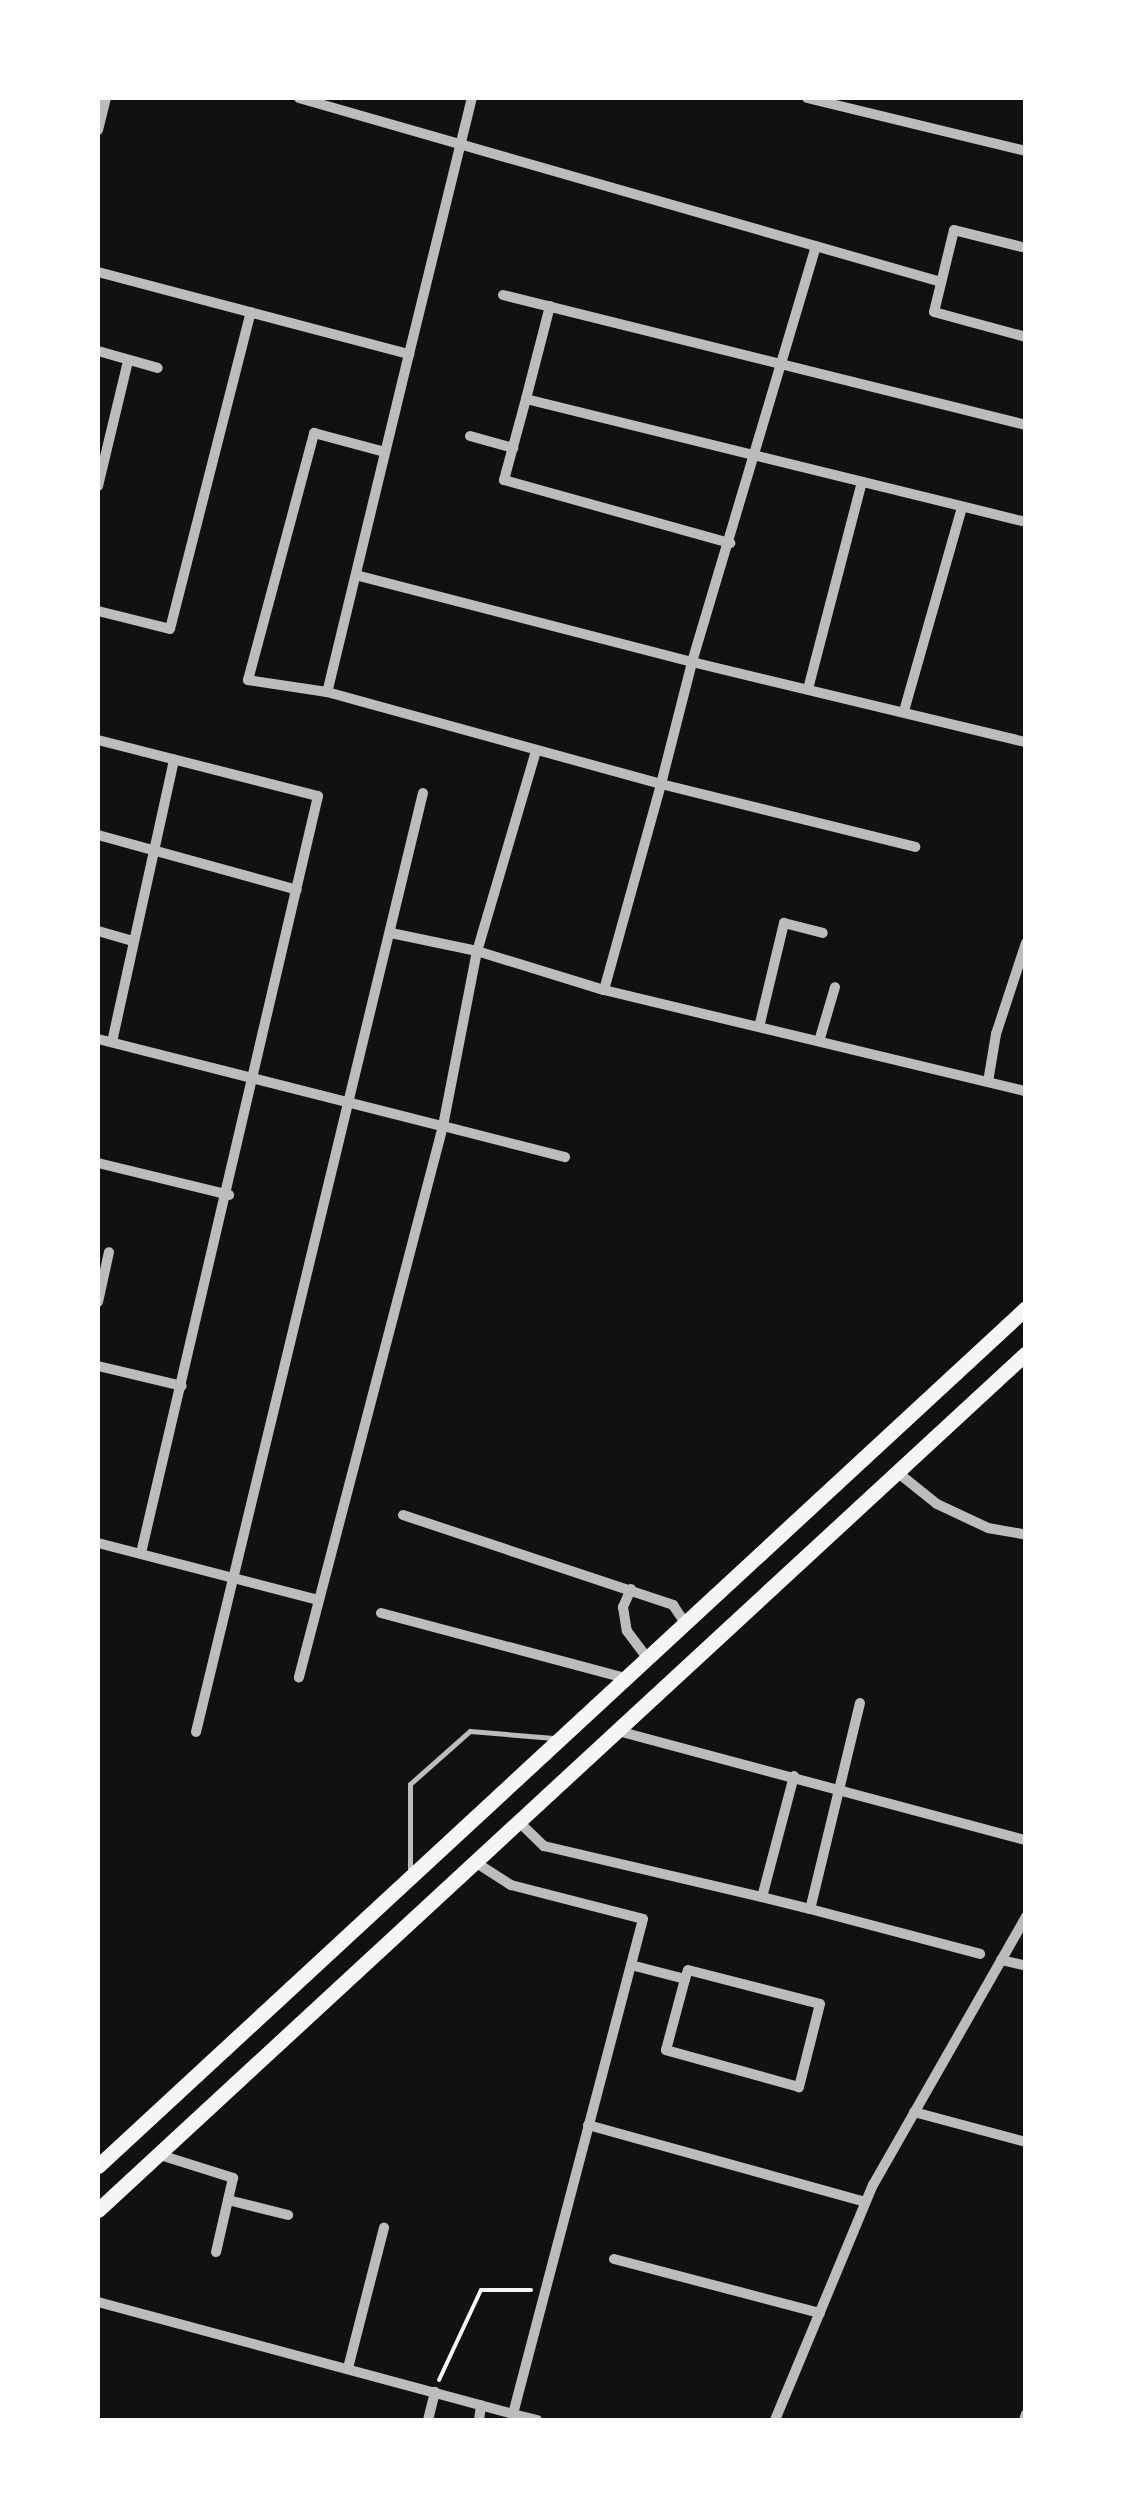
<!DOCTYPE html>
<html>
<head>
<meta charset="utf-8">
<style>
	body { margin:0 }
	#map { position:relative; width:1123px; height:2518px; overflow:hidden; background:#111; font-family:"Archivo Narrow",sans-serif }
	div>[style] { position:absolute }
	.path>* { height:4px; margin:-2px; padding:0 2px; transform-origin:2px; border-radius:2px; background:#f5f5f5 }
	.service>* { height:5px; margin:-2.5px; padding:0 2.5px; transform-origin:2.5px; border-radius:2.5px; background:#bcbcbc }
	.minor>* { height:10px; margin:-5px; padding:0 5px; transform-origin:5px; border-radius:5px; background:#bcbcbc }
	.primary>* { height:15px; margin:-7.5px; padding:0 7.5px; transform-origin:7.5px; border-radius:7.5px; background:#f5f5f5 }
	span { translate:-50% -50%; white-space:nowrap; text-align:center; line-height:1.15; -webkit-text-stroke:9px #fff; paint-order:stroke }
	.frame { position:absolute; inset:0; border:100px solid #fff; pointer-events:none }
</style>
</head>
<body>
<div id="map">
	<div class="path">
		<div style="left:439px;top:2380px;width:99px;rotate:-65deg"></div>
		<div style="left:481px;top:2290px;width:50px"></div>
	</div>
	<div class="service">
		<div style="left:410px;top:1873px;width:89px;rotate:-90deg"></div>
		<div style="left:410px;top:1784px;width:80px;rotate:-41.5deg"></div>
		<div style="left:470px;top:1731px;width:84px;rotate:4.8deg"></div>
	</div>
	<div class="minor">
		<div style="left:299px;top:98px;width:668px;rotate:15.99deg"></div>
		<div style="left:807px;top:98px;width:225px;rotate:13.6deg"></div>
		<div style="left:98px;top:130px;width:33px;rotate:-76deg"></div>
		<div style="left:816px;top:246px;width:434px;rotate:106.6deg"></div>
		<div style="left:692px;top:662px;width:343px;rotate:13.5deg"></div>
		<div style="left:1026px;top:248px;width:74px;rotate:-166deg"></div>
		<div style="left:954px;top:230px;width:84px;rotate:103.7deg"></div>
		<div style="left:934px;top:312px;width:95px;rotate:15.2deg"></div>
		<div style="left:98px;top:272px;width:322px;rotate:14.8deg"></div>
		<div style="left:409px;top:354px;width:348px;rotate:103.6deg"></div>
		<div style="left:327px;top:692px;width:346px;rotate:15.4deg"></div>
		<div style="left:661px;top:784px;width:126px;rotate:-75.7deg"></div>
		<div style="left:692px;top:662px;width:347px;rotate:-165.5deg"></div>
		<div style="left:503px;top:295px;width:539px;rotate:13.96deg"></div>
		<div style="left:550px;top:306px;width:96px;rotate:104.5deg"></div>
		<div style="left:526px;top:399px;width:515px;rotate:13.82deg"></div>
		<div style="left:98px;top:351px;width:62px;rotate:15.8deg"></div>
		<div style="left:409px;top:354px;width:264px;rotate:-76.2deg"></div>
		<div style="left:526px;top:399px;width:84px;rotate:105.2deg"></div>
		<div style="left:504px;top:480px;width:235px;rotate:15.6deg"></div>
		<div style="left:470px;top:436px;width:45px;rotate:15.6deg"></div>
		<div style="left:98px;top:486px;width:129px;rotate:-76.5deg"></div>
		<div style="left:98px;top:611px;width:74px;rotate:14deg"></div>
		<div style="left:170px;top:629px;width:327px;rotate:-75.7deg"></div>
		<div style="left:808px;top:689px;width:214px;rotate:-75.4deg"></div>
		<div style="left:327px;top:692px;width:80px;rotate:-171.4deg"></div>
		<div style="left:248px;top:680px;width:256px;rotate:-75deg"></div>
		<div style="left:314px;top:433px;width:73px;rotate:15deg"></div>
		<div style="left:904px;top:711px;width:212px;rotate:-74.1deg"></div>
		<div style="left:98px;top:740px;width:227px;rotate:14.3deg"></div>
		<div style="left:318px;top:796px;width:777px;rotate:103.16deg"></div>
		<div style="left:536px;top:751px;width:209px;rotate:106.4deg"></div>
		<div style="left:477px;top:951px;width:178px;rotate:101deg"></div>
		<div style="left:443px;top:1126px;width:126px;rotate:14.3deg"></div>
		<div style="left:98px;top:835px;width:206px;rotate:15.4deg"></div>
		<div style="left:98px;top:931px;width:33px;rotate:16deg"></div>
		<div style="left:391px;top:933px;width:88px;rotate:11.8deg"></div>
		<div style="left:477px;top:951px;width:133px;rotate:17.1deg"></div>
		<div style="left:604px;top:990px;width:214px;rotate:-74.5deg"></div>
		<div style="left:661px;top:784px;width:262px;rotate:13.9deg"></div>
		<div style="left:604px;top:990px;width:434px;rotate:13.5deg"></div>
		<div style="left:760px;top:1023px;width:103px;rotate:-76.5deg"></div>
		<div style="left:784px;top:923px;width:40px;rotate:14.4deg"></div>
		<div style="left:820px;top:1038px;width:53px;rotate:-73.6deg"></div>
		<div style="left:98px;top:1039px;width:356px;rotate:14.2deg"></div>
		<div style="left:443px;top:1126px;width:570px;rotate:104.65deg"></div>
		<div style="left:112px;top:1042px;width:289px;rotate:-77.6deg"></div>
		<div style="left:988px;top:1082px;width:49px;rotate:-80.5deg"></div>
		<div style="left:996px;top:1034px;width:96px;rotate:-71.8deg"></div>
		<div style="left:98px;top:1163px;width:135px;rotate:13.7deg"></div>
		<div style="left:98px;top:1302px;width:51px;rotate:-77.6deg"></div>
		<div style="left:98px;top:1366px;width:86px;rotate:13.4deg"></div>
		<div style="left:897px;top:1472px;width:51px;rotate:38.7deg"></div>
		<div style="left:937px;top:1504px;width:56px;rotate:25.2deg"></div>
		<div style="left:988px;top:1528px;width:39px;rotate:10deg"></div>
		<div style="left:403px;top:1515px;width:285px;rotate:18.4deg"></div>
		<div style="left:673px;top:1605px;width:22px;rotate:56deg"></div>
		<div style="left:98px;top:1543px;width:228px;rotate:14.5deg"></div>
		<div style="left:631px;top:1589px;width:20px;rotate:114deg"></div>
		<div style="left:623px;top:1607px;width:24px;rotate:81deg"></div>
		<div style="left:627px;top:1631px;width:34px;rotate:53deg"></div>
		<div style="left:381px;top:1613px;width:253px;rotate:14.9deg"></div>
		<div style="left:860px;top:1703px;width:212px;rotate:103.6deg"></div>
		<div style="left:810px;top:1909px;width:176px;rotate:14.8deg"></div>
		<div style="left:618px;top:1731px;width:422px;rotate:15deg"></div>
		<div style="left:196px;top:1732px;width:966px;rotate:-76.41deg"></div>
		<div style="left:794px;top:1776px;width:125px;rotate:104.8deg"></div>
		<div style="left:762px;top:1897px;width:49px;rotate:14deg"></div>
		<div style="left:519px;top:1822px;width:35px;rotate:44deg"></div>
		<div style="left:544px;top:1846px;width:224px;rotate:13.2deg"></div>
		<div style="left:475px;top:1862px;width:43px;rotate:32.6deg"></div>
		<div style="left:511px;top:1885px;width:136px;rotate:14.4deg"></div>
		<div style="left:643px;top:1919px;width:512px;rotate:104.72deg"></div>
		<div style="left:513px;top:2414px;width:25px;rotate:14deg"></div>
		<div style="left:1001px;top:1960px;width:26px;rotate:13deg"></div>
		<div style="left:631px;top:1965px;width:56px;rotate:14.5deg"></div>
		<div style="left:685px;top:1979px;width:9px;rotate:-72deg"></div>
		<div style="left:688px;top:1970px;width:136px;rotate:14.4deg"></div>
		<div style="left:820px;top:2004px;width:86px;rotate:104.2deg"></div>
		<div style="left:799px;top:2087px;width:138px;rotate:-164.5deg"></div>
		<div style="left:666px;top:2050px;width:73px;rotate:-75deg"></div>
		<div style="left:914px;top:2112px;width:116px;rotate:15deg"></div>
		<div style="left:588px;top:2125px;width:288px;rotate:15.5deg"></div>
		<div style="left:157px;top:2154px;width:80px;rotate:17.5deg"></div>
		<div style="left:233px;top:2178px;width:76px;rotate:102.9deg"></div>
		<div style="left:228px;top:2200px;width:62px;rotate:14deg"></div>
		<div style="left:614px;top:2259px;width:213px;rotate:14.7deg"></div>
		<div style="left:98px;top:2302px;width:430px;rotate:15.1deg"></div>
		<div style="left:348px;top:2368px;width:145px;rotate:-75.6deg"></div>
		<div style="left:428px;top:2420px;width:29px;rotate:-76deg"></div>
		<div style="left:479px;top:2420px;width:15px;rotate:-82deg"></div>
		<div style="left:775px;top:2420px;width:255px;rotate:-67.4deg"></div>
		<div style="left:873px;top:2185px;width:309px;rotate:-60.3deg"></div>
		<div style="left:1024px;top:2420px;width:6px;rotate:-72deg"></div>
	</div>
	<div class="primary">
		<div style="left:98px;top:2166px;width:1264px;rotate:-42.76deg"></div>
		<div style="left:98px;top:2210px;width:1263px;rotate:-42.72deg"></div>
	</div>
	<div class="frame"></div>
</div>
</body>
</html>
